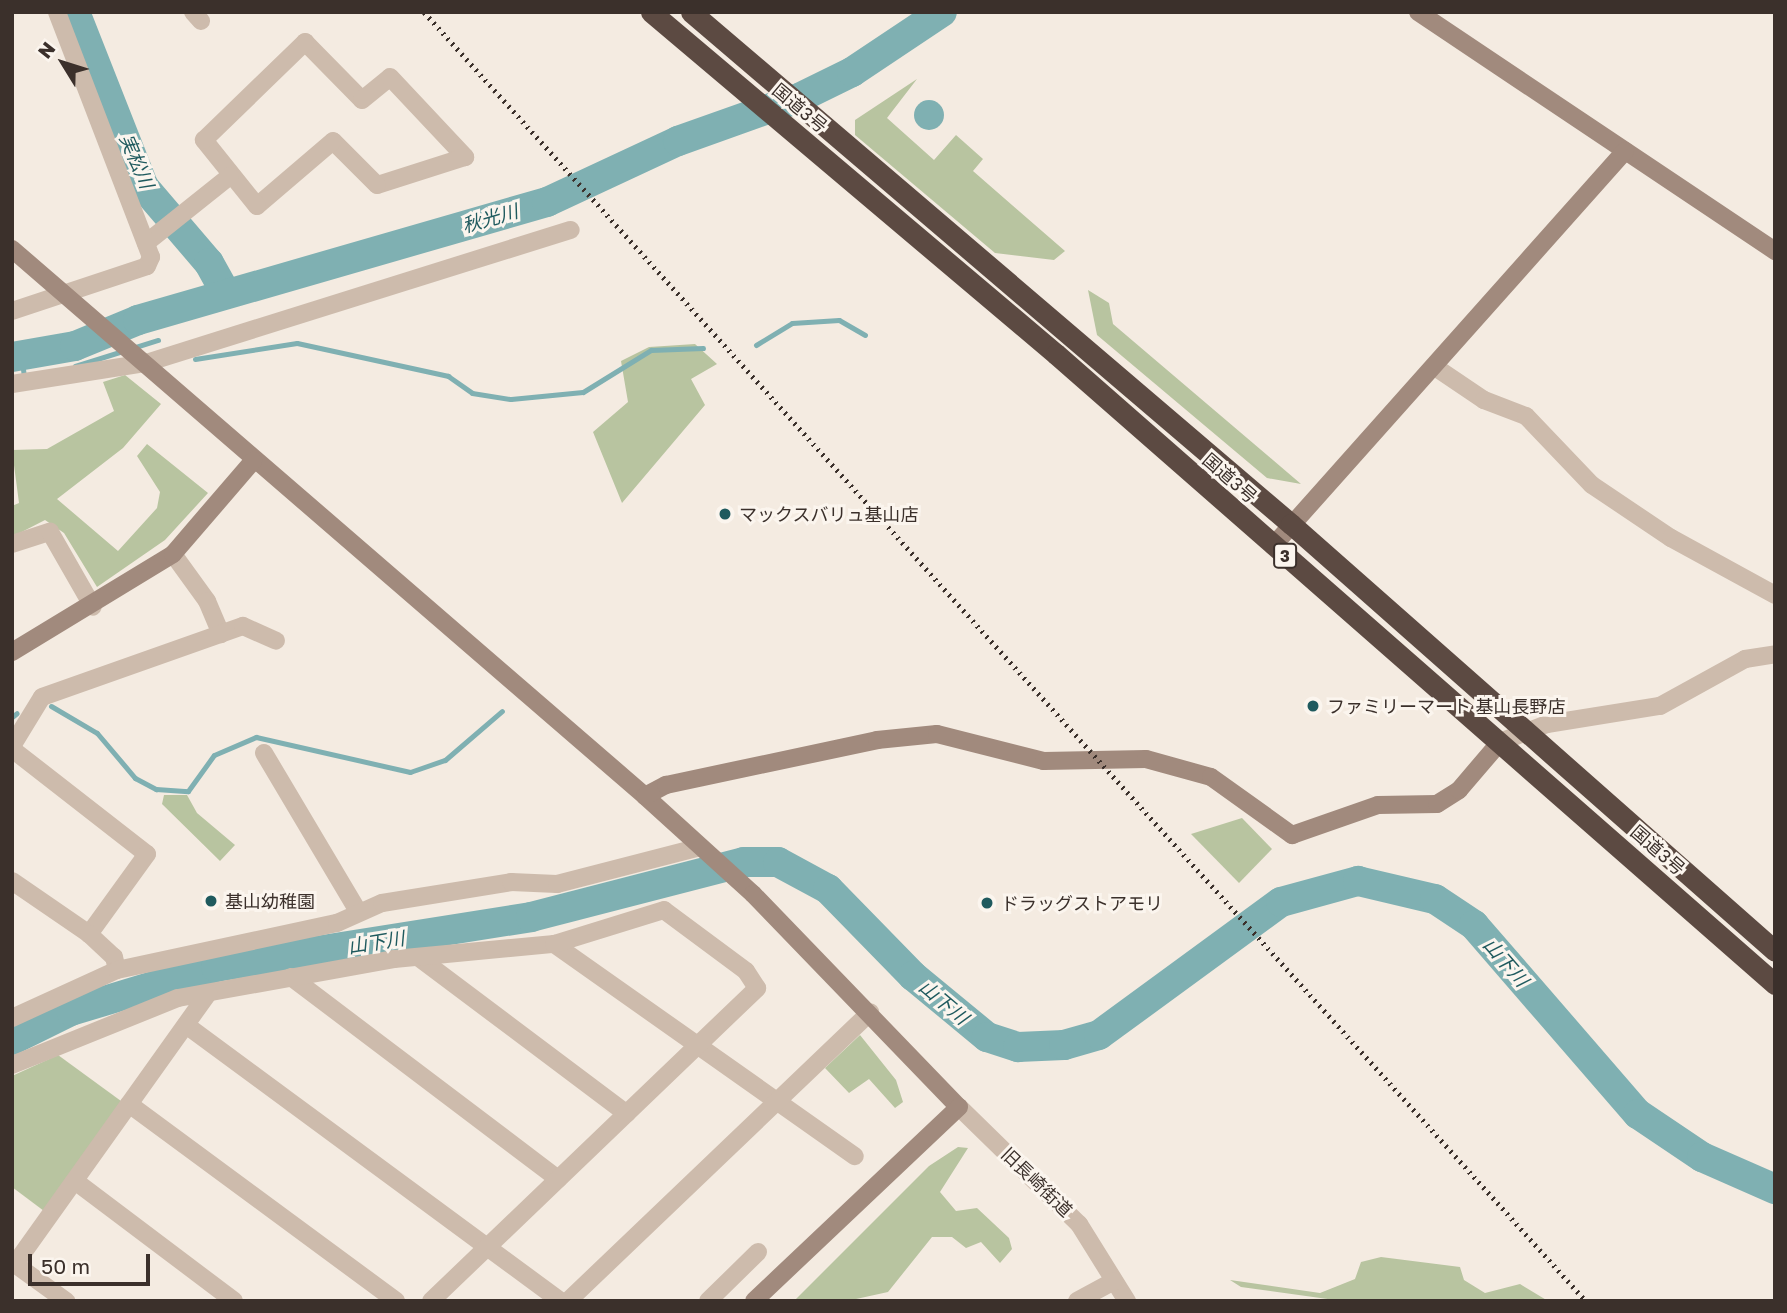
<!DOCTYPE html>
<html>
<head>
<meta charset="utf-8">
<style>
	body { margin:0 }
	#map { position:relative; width:1787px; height:1313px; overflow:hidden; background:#f4ebe1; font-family:"Golos Text","Noto Sans JP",sans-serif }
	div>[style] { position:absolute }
	.green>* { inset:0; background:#b8c4a0 }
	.water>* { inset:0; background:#7fb0b2 }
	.round { border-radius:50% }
	.stream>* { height:5px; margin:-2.5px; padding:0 2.5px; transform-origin:2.5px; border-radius:2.5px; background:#7fb0b2 }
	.river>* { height:30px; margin:-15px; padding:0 15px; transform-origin:15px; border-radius:15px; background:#7fb0b2 }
	.street>* { height:18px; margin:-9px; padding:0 9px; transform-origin:9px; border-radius:9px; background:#cdbbac }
	.secondary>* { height:18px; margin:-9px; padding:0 9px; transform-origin:9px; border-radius:9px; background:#a18a7d }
	.highway>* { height:21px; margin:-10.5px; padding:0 10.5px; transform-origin:10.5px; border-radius:10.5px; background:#5c4a42 }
	.rail>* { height:5px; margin-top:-2.5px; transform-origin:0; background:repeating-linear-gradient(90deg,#3b302b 0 2px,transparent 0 7px) }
	.dots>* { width:19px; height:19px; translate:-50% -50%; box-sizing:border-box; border:4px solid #fbf5ee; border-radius:50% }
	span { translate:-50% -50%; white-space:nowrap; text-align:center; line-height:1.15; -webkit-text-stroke:6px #fbf5ee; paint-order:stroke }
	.shield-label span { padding:2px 5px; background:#fbf5ee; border:2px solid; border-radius:5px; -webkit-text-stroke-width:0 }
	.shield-label { font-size:16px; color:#3b302b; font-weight:700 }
	.street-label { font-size:18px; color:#3b302b }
	.poi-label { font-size:18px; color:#3b302b }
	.left { translate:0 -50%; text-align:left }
	.water-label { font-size:19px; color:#1f5a5e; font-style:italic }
	.frame { position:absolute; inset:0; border:14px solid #3b302b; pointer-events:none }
	.north { position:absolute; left:28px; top:28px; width:70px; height:70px; -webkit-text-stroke:5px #fbf5ee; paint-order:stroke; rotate:308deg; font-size:19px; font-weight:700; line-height:28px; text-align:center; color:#3b302b }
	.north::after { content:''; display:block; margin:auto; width:24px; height:32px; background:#3b302b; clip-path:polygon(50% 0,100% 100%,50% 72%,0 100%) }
	.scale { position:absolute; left:28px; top:1254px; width:122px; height:32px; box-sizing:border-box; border:4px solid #3b302b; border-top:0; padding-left:9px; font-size:21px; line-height:24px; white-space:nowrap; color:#3b302b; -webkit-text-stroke:5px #fbf5ee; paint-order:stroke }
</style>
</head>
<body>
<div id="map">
	<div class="green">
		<div style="clip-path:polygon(917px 79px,887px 118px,934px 160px,956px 135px,983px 159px,973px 171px,1065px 251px,1054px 260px,995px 253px,855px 135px,855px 120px)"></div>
		<div style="clip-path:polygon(1088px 290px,1109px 303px,1113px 324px,1301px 484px,1267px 478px,1097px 335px)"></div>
		<div style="clip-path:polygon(695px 344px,717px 364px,691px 379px,705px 405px,622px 503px,593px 432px,628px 402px,621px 361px,649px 347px)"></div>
		<div style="clip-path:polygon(125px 375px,161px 404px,123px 448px,57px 499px,118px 551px,157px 508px,160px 492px,137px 456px,147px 444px,208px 493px,165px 540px,97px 587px,64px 533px,45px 520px,12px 537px,12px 506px,19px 503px,12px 450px,47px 449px,114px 411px,103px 382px)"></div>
		<div style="clip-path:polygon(164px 795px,187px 795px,197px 813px,235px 845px,220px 861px,162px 804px)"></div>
		<div style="clip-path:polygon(1242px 818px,1272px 849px,1239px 883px,1191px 834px)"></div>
		<div style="clip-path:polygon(860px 1035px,896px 1080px,903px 1102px,895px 1108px,869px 1079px,849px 1093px,825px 1068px)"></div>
		<div style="clip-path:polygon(58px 1055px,121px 1101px,44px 1211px,12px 1187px,12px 1076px)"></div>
		<div style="clip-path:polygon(958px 1147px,968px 1148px,940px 1192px,956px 1211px,977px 1208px,1009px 1238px,1012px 1249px,1000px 1263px,981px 1242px,966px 1248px,952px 1237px,932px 1237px,888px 1292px,847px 1301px,794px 1301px,929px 1166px)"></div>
		<div style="clip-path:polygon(1381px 1257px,1460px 1267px,1464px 1280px,1485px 1293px,1520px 1284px,1548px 1301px,1342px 1301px,1241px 1287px,1230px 1280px,1320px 1293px,1355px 1279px,1361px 1262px)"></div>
	</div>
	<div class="water">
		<div class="round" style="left:914px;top:100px;width:30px;height:30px"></div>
	</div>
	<div class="stream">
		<div style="left:756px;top:345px;width:42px;rotate:-31.4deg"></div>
		<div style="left:792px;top:323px;width:47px;rotate:-3.7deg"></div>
		<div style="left:839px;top:320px;width:30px;rotate:30deg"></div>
		<div style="left:21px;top:355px;width:22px;rotate:82deg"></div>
		<div style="left:195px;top:359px;width:103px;rotate:-8.9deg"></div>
		<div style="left:297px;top:343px;width:155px;rotate:12.3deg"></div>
		<div style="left:448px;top:376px;width:29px;rotate:35deg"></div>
		<div style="left:472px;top:393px;width:39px;rotate:9deg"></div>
		<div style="left:511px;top:399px;width:72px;rotate:-5.6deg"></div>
		<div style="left:583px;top:392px;width:80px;rotate:-31.7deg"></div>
		<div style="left:651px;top:350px;width:52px;rotate:-2.2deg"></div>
		<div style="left:75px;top:366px;width:87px;rotate:-17.4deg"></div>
		<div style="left:51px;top:706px;width:53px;rotate:30.4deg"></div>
		<div style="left:97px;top:733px;width:59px;rotate:49.8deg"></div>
		<div style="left:135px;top:778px;width:24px;rotate:28deg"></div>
		<div style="left:156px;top:789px;width:32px;rotate:4deg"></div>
		<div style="left:188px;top:791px;width:44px;rotate:-54.2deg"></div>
		<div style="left:214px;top:755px;width:46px;rotate:-23.2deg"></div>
		<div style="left:256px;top:737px;width:158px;rotate:12.8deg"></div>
		<div style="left:410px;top:772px;width:37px;rotate:-19deg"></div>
		<div style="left:445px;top:760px;width:75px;rotate:-40.7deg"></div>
		<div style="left:12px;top:717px;width:6px;rotate:-39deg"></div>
	</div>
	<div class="river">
		<div style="left:75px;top:12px;width:188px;rotate:68.5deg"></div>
		<div style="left:144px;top:187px;width:100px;rotate:49.5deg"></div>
		<div style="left:209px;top:263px;width:35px;rotate:61deg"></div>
		<div style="left:12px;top:357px;width:64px;rotate:-9.9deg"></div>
		<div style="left:75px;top:346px;width:68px;rotate:-22.4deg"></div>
		<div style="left:138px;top:320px;width:426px;rotate:-16.1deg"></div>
		<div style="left:547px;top:202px;width:145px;rotate:-25deg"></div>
		<div style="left:678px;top:141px;width:128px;rotate:-19.6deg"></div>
		<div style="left:799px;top:98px;width:59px;rotate:-26.1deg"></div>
		<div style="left:852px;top:72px;width:108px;rotate:-33.7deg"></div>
		<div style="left:12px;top:1040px;width:66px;rotate:-26.2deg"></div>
		<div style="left:71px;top:1011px;width:152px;rotate:-16.9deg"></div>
		<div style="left:216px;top:967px;width:319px;rotate:-9deg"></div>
		<div style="left:531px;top:917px;width:220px;rotate:-14.5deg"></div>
		<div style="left:744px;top:862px;width:34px"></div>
		<div style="left:778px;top:862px;width:57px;rotate:28.4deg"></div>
		<div style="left:828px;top:889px;width:122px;rotate:45.7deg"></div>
		<div style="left:913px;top:976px;width:96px;rotate:39.5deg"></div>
		<div style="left:987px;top:1037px;width:33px;rotate:18deg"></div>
		<div style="left:1018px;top:1047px;width:46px;rotate:-2.5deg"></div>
		<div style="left:1064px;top:1045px;width:36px;rotate:-16deg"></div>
		<div style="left:1099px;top:1035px;width:225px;rotate:-36.2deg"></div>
		<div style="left:1281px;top:902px;width:80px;rotate:-15.3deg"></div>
		<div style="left:1358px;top:881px;width:79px;rotate:13.2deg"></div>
		<div style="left:1435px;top:899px;width:47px;rotate:33.7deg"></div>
		<div style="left:1474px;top:925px;width:250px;rotate:49.1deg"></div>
		<div style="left:1638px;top:1114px;width:77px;rotate:33.9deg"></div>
		<div style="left:1702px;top:1157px;width:80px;rotate:23.7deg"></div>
	</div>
	<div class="street">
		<div style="left:193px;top:12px;width:12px;rotate:48deg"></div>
		<div style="left:305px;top:42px;width:81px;rotate:45.5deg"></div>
		<div style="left:362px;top:100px;width:36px;rotate:-39deg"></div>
		<div style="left:390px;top:77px;width:110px;rotate:46.8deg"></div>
		<div style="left:465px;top:157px;width:92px;rotate:162.3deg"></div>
		<div style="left:377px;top:185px;width:62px;rotate:-135deg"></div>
		<div style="left:333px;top:141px;width:100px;rotate:139.5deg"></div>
		<div style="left:257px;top:206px;width:85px;rotate:-128.8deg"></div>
		<div style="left:204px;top:140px;width:141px;rotate:-44.1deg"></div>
		<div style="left:146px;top:243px;width:107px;rotate:-38.6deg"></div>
		<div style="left:12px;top:311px;width:142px;rotate:-18.4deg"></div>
		<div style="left:147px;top:266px;width:10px;rotate:-66deg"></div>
		<div style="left:151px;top:257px;width:262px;rotate:-111deg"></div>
		<div style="left:1435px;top:367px;width:59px;rotate:34deg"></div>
		<div style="left:1484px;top:400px;width:45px;rotate:20.9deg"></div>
		<div style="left:1526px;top:416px;width:95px;rotate:46.3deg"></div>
		<div style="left:1592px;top:485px;width:95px;rotate:33.9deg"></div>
		<div style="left:1671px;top:538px;width:119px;rotate:28.7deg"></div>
		<div style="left:12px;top:384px;width:136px;rotate:-8.9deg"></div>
		<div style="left:146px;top:363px;width:445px;rotate:-17.4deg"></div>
		<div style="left:12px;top:544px;width:40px;rotate:-18deg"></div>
		<div style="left:50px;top:532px;width:86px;rotate:60.2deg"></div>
		<div style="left:173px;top:554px;width:58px;rotate:54.1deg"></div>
		<div style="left:207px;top:601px;width:36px;rotate:67deg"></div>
		<div style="left:1500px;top:742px;width:50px;rotate:-21deg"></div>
		<div style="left:1547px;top:724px;width:114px;rotate:-9.1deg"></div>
		<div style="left:1660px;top:706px;width:97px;rotate:-28.9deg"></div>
		<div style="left:1745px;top:659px;width:30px;rotate:-9deg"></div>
		<div style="left:12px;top:746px;width:57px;rotate:-58.5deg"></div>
		<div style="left:42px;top:697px;width:213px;rotate:-19.5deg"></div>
		<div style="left:243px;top:626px;width:36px;rotate:24deg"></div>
		<div style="left:12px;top:749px;width:171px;rotate:37.9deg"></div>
		<div style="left:147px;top:854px;width:99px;rotate:125.9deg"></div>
		<div style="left:264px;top:753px;width:184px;rotate:59.3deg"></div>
		<div style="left:12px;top:881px;width:93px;rotate:34.5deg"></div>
		<div style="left:89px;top:934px;width:34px;rotate:43deg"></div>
		<div style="left:114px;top:957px;width:13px;rotate:77deg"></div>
		<div style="left:418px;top:957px;width:261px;rotate:36.9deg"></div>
		<div style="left:291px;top:977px;width:335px;rotate:37.1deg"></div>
		<div style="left:12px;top:1018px;width:115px;rotate:-24.6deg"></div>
		<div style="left:117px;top:970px;width:225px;rotate:-12.1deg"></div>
		<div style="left:337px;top:923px;width:49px;rotate:-24deg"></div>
		<div style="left:382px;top:903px;width:131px;rotate:-9.2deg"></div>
		<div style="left:511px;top:882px;width:46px;rotate:2.5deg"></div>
		<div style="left:557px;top:884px;width:148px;rotate:-14.5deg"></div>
		<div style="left:186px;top:1025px;width:466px;rotate:36.4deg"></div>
		<div style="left:12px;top:1065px;width:179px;rotate:-22deg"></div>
		<div style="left:178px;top:998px;width:219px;rotate:-10.2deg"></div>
		<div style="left:394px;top:959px;width:161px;rotate:-5.4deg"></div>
		<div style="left:554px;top:944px;width:368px;rotate:35.2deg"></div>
		<div style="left:129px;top:1104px;width:332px;rotate:36.4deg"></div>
		<div style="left:959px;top:1107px;width:168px;rotate:44.3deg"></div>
		<div style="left:1079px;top:1224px;width:91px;rotate:58.1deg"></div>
		<div style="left:75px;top:1181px;width:199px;rotate:37deg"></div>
		<div style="left:12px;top:1262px;width:67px;rotate:35.8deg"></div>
		<div style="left:15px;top:1264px;width:333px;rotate:-54.5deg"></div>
		<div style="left:431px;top:1301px;width:452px;rotate:-43.8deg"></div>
		<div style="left:757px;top:988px;width:20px;rotate:-123deg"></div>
		<div style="left:746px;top:971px;width:102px;rotate:-143.4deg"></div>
		<div style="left:664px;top:910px;width:115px;rotate:162.8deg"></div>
		<div style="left:568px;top:1301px;width:418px;rotate:-43.7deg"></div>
		<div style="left:708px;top:1301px;width:70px;rotate:-44.4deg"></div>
		<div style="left:1077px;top:1301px;width:42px;rotate:-28.4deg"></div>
	</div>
	<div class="secondary">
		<div style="left:1418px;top:12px;width:430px;rotate:33.8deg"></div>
		<div style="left:12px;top:249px;width:837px;rotate:40.83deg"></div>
		<div style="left:645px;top:796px;width:146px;rotate:42.2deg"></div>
		<div style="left:753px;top:894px;width:296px;rotate:46deg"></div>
		<div style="left:959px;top:1107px;width:282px;rotate:136.6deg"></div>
		<div style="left:1273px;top:546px;width:529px;rotate:-48.29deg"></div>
		<div style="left:12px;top:652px;width:188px;rotate:-31.3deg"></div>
		<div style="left:173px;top:554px;width:123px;rotate:-49.3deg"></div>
		<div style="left:645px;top:796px;width:24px;rotate:-28deg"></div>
		<div style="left:666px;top:785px;width:216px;rotate:-12deg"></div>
		<div style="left:877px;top:740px;width:60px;rotate:-5.7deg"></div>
		<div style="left:937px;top:734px;width:110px;rotate:14.2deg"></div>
		<div style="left:1044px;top:761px;width:102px;rotate:-1.1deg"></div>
		<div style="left:1146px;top:759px;width:67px;rotate:15.5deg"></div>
		<div style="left:1211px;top:777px;width:100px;rotate:35.6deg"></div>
		<div style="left:1292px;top:835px;width:91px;rotate:-19.2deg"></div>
		<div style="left:1378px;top:805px;width:59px;rotate:-1deg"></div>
		<div style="left:1437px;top:804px;width:26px;rotate:-32deg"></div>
		<div style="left:1459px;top:790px;width:63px;rotate:-49.5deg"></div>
	</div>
	<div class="highway">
		<div style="left:651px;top:12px;width:530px;rotate:40.18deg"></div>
		<div style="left:1056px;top:354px;width:956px;rotate:41.23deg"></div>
		<div style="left:691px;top:12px;width:789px;rotate:40.48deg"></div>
		<div style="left:1291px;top:524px;width:645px;rotate:41.42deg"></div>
	</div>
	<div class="rail">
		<div style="left:424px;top:12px;width:1735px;rotate:47.97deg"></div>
	</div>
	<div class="dots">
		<div style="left:725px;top:514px;background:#1f5a5e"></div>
		<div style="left:1313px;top:706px;background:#1f5a5e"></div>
		<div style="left:211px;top:901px;background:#1f5a5e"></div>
		<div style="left:987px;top:903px;background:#1f5a5e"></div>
	</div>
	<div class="shield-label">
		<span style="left:1285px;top:556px">3</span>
	</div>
	<div class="street-label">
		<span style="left:800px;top:108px;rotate:40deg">国道3号</span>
		<span style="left:1230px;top:478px;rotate:41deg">国道3号</span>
		<span style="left:1658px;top:850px;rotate:41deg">国道3号</span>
		<span style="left:1037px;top:1182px;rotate:44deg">旧長崎街道</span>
	</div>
	<div class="poi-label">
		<span class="left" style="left:739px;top:514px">マックスバリュ基山店</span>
		<span class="left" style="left:1327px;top:706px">ファミリーマート 基山長野店</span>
		<span class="left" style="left:225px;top:901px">基山幼稚園</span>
		<span class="left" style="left:1001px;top:903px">ドラッグストアモリ</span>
	</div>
	<div class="water-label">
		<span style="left:137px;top:161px;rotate:67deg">実松川</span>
		<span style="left:490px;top:218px;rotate:-16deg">秋光川</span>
		<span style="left:376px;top:942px;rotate:-9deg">山下川</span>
		<span style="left:1506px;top:962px;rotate:49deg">山下川</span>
		<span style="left:944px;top:1002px;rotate:40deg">山下川</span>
	</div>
	<div class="frame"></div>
	<div class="north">N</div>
	<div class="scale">50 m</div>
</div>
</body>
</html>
